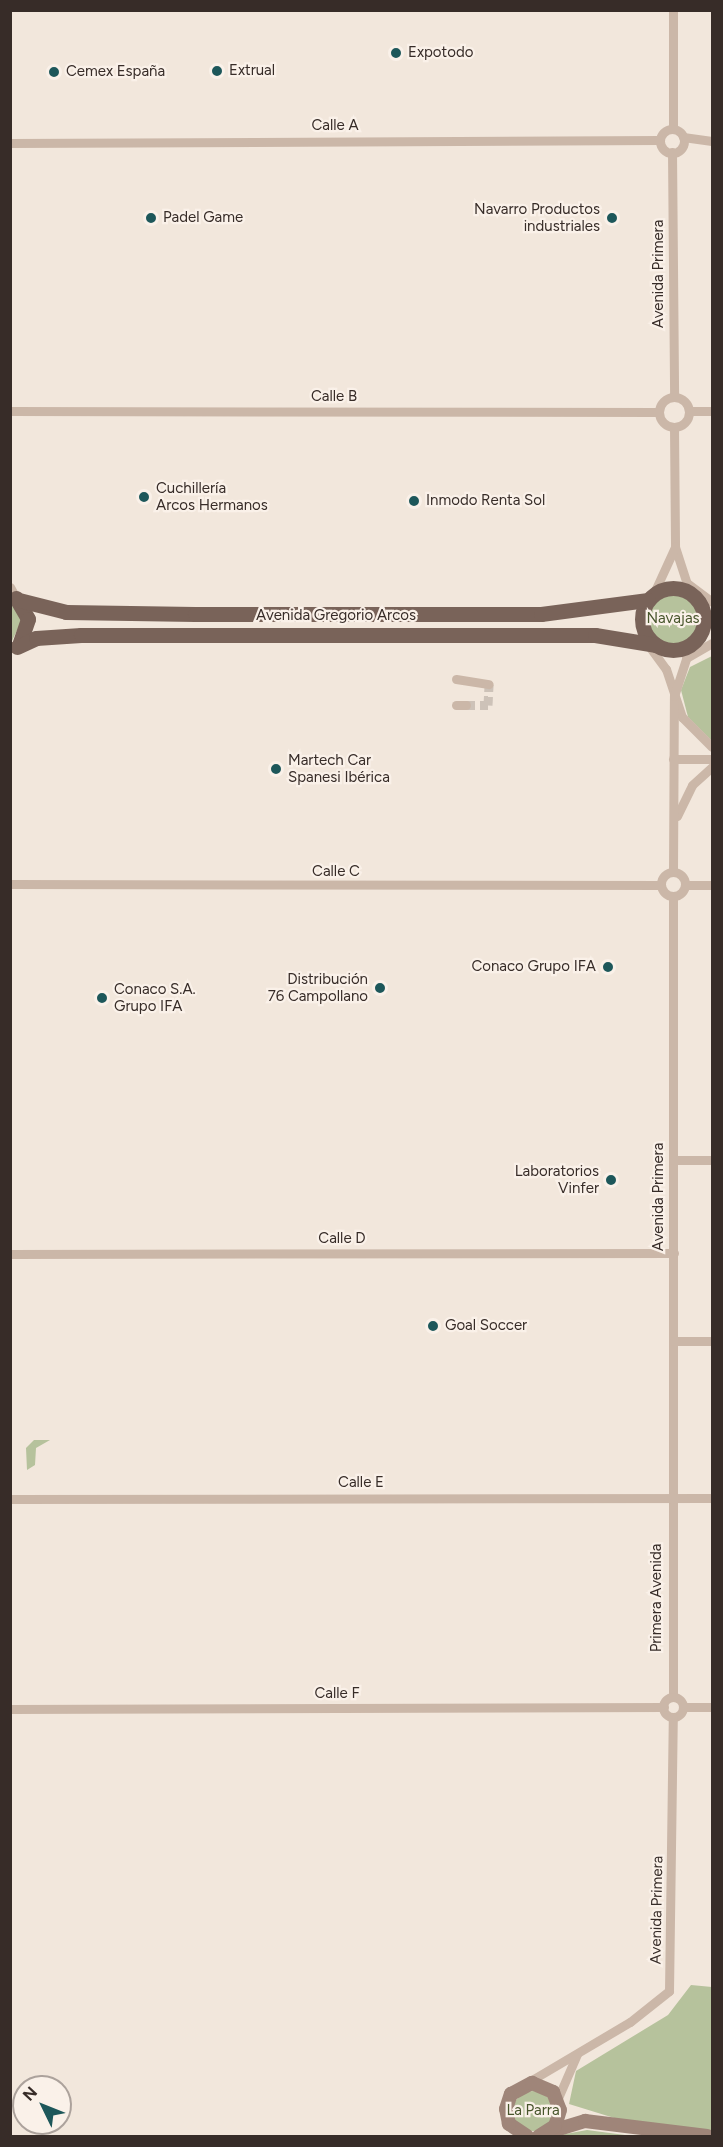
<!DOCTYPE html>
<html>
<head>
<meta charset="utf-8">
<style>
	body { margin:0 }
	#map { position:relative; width:723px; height:2147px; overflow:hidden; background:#f2e7dc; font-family:Figtree,sans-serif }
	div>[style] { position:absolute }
	.green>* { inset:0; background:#b6c29c }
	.round { border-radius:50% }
	.minor-tunnel>* { height:9px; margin-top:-4.5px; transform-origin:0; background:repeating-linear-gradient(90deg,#cdc2b8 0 9px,transparent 0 13.5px) }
	.minor>* { height:9px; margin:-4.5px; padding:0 4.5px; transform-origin:4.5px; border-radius:4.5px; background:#cbb7a8 }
	.minor>.ring { margin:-4.5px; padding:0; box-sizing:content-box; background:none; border:9px solid #cbb7a8; border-radius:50% }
	.secondary>* { height:14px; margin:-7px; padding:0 7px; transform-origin:7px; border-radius:7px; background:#9f8579 }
	.primary>* { height:15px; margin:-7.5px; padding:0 7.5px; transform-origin:7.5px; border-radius:7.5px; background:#796359 }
	.primary>.ring { margin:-7.5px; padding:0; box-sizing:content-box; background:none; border:15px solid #796359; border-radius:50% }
	.dots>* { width:16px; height:16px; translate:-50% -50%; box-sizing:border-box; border:3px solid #faf1e9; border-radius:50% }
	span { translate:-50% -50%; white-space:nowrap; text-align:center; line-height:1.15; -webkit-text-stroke:4.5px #faf1e9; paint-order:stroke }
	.poi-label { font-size:15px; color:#372c28 }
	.left { translate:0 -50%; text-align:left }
	.right { translate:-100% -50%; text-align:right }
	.street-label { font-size:15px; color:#372c28 }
	.park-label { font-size:15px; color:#48562c }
	.frame { position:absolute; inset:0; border:12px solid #372c28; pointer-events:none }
	.north { position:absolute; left:12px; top:2075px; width:60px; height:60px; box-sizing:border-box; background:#faf1e9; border:2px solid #aca29c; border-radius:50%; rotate:313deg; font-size:16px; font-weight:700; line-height:24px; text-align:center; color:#372c28 }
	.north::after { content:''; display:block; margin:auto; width:21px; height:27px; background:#1d575a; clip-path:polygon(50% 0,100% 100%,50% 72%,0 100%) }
</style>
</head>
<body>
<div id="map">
	<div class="green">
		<div class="round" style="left:648px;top:594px;width:50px;height:50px"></div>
		<div style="clip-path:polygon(10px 600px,23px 618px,11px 643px,10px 643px)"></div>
		<div style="clip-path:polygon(712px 656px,712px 741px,688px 717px,681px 690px,690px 667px)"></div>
		<div style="clip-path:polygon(34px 1440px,50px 1440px,36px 1448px,35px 1465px,27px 1470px,26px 1448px)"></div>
		<div style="clip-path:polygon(691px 1985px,712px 1987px,712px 2131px,624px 2121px,569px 2104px,576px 2071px,668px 2015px)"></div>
		<div class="round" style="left:513px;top:2091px;width:40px;height:40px"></div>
		<div style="clip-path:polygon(587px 2130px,625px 2135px,646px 2136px,555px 2136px)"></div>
	</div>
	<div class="minor-tunnel">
		<div style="left:466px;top:705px;width:22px"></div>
		<div style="left:488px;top:705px;width:21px;rotate:-87deg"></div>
	</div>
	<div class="minor">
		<div style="left:673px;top:10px;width:119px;rotate:90deg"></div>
		<div class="ring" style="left:660px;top:129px;width:15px;height:15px"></div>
		<div style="left:683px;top:137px;width:29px;rotate:8deg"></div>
		<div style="left:10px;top:143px;width:650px;rotate:-0.26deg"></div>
		<div style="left:672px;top:152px;width:244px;rotate:89.5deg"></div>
		<div class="ring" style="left:659px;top:397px;width:21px;height:21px"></div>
		<div style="left:10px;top:411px;width:648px;rotate:0.09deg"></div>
		<div style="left:689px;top:411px;width:23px"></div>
		<div style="left:674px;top:427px;width:120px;rotate:89.5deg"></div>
		<div style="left:675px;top:547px;width:38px;rotate:72deg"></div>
		<div style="left:687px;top:583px;width:31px;rotate:37deg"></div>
		<div style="left:10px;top:587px;width:13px;rotate:61deg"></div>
		<div style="left:653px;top:595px;width:53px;rotate:-65.4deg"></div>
		<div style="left:649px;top:646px;width:29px;rotate:54deg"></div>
		<div style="left:666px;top:669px;width:51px;rotate:71.6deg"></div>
		<div style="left:682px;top:717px;width:42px;rotate:45deg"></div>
		<div style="left:456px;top:679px;width:33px;rotate:9deg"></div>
		<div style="left:456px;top:705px;width:10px"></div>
		<div style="left:673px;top:759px;width:39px"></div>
		<div style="left:677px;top:816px;width:34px;rotate:-64deg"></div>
		<div style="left:692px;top:785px;width:27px;rotate:-42deg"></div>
		<div class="ring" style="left:661px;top:872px;width:15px;height:15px"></div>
		<div style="left:673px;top:872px;width:176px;rotate:-89.7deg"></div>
		<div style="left:674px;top:696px;width:40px;rotate:-72deg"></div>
		<div style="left:686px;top:658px;width:30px;rotate:-30deg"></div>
		<div style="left:10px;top:884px;width:651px;rotate:0.09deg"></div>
		<div style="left:686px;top:885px;width:26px"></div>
		<div style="left:673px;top:897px;width:800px;rotate:90deg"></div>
		<div style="left:674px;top:1160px;width:38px"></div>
		<div style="left:10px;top:1254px;width:664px;rotate:-0.09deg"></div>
		<div style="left:674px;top:1341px;width:38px"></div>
		<div style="left:10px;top:1499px;width:702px;rotate:-0.08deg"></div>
		<div class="ring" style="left:663px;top:1697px;width:11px;height:11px"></div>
		<div style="left:683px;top:1707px;width:29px"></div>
		<div style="left:10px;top:1709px;width:654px;rotate:-0.18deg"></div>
		<div style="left:525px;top:2084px;width:122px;rotate:-30.6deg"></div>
		<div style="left:630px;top:2022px;width:50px;rotate:-38.5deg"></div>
		<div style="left:669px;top:1991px;width:274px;rotate:-89.2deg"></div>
		<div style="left:558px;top:2098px;width:48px;rotate:-66.6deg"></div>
	</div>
	<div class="secondary">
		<div style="left:549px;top:2132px;width:38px;rotate:-17deg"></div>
		<div style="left:585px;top:2121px;width:123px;rotate:7deg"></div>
		<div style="left:527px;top:2136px;width:22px;rotate:-146deg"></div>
		<div style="left:509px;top:2124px;width:15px;rotate:-101deg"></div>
		<div style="left:506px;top:2109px;width:16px;rotate:-72deg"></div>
		<div style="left:511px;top:2094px;width:24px;rotate:-28deg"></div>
		<div style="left:532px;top:2083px;width:23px;rotate:23deg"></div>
		<div style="left:553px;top:2092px;width:19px;rotate:69deg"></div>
		<div style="left:560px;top:2110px;width:17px;rotate:107deg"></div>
		<div style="left:555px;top:2126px;width:19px;rotate:148deg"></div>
	</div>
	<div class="primary">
		<div class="ring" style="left:642px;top:588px;width:47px;height:47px"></div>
		<div style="left:16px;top:598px;width:24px;rotate:60deg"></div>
		<div style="left:28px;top:619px;width:28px;rotate:109deg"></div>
		<div style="left:19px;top:600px;width:49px;rotate:14.3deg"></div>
		<div style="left:66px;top:612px;width:129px;rotate:0.9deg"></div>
		<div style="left:195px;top:614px;width:346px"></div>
		<div style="left:541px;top:614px;width:108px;rotate:-7.5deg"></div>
		<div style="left:17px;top:647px;width:21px;rotate:-25deg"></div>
		<div style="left:36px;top:638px;width:45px;rotate:-3.8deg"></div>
		<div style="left:81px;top:635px;width:514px"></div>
		<div style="left:595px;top:635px;width:62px;rotate:9.3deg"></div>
	</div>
	<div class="dots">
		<div style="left:396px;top:53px;background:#1d575a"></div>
		<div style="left:217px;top:71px;background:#1d575a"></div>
		<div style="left:54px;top:72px;background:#1d575a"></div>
		<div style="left:151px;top:218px;background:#1d575a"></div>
		<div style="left:612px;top:218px;background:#1d575a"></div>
		<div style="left:144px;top:497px;background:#1d575a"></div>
		<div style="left:414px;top:501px;background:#1d575a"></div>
		<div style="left:276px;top:769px;background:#1d575a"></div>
		<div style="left:608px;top:967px;background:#1d575a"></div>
		<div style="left:380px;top:988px;background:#1d575a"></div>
		<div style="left:102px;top:998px;background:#1d575a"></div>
		<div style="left:611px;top:1180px;background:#1d575a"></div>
		<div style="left:433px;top:1326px;background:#1d575a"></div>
	</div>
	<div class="poi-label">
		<span class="left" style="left:408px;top:53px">Expotodo</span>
		<span class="left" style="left:229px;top:71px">Extrual</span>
		<span class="left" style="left:66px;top:72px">Cemex España</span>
		<span class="right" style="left:600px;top:218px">Navarro Productos<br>industriales</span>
		<span class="left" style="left:163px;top:218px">Padel Game</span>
		<span class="left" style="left:156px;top:497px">Cuchillería<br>Arcos Hermanos</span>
		<span class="left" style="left:426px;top:501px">Inmodo Renta Sol</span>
		<span class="left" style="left:288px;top:769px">Martech Car<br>Spanesi Ibérica</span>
		<span class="right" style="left:596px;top:967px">Conaco Grupo IFA</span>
		<span class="right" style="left:368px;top:988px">Distribución<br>76 Campollano</span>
		<span class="left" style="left:114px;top:998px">Conaco S.A.<br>Grupo IFA</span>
		<span class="right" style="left:599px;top:1180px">Laboratorios<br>Vinfer</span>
		<span class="left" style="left:445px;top:1326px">Goal Soccer</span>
	</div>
	<div class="street-label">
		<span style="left:335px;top:126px">Calle A</span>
		<span style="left:659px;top:274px;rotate:-90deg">Avenida Primera</span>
		<span style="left:334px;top:397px">Calle B</span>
		<span style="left:336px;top:616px">Avenida Gregorio Arcos</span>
		<span style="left:336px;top:872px">Calle C</span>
		<span style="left:659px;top:1197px;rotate:-90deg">Avenida Primera</span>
		<span style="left:342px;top:1239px">Calle D</span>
		<span style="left:361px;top:1483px">Calle E</span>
		<span style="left:657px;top:1598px;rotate:-90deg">Primera Avenida</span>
		<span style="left:337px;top:1694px">Calle F</span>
		<span style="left:657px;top:1910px;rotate:-89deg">Avenida Primera</span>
	</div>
	<div class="park-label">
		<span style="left:673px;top:619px">Navajas</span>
		<span style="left:533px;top:2111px">La Parra</span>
	</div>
	<div class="frame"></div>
	<div class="north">N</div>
</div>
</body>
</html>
